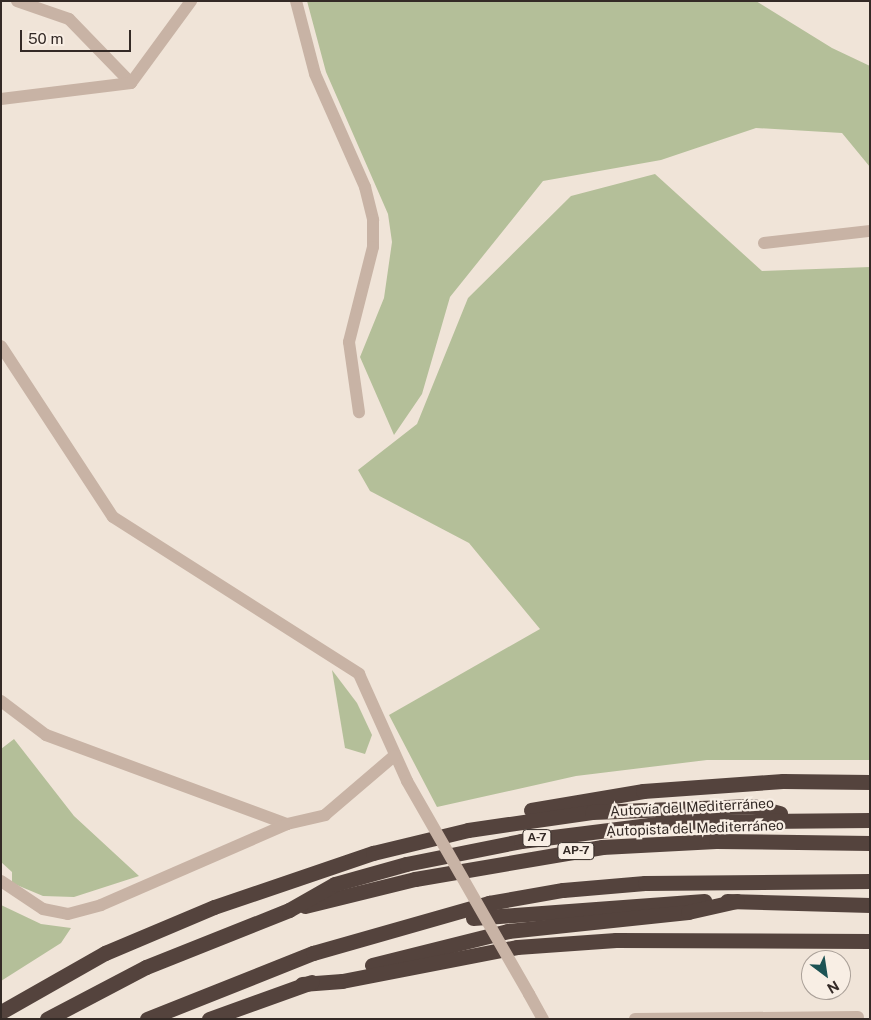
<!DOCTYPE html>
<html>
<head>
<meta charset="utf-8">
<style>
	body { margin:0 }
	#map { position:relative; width:871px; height:1020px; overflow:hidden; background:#f0e4d8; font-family:"Public Sans",sans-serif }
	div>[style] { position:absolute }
	.green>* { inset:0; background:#b4bf99 }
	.minor>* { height:12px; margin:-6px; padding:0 6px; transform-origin:6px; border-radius:6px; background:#c8b3a5 }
	.highway>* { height:15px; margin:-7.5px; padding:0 7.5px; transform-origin:7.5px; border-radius:7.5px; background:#54433d }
	.minor-bridge>* { height:12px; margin:-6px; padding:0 6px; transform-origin:6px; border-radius:6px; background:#c8b3a5 }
	span { translate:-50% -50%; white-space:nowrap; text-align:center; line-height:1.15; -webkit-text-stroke:4.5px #f8eee4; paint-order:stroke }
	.shield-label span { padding:1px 4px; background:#f8eee4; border:1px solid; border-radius:4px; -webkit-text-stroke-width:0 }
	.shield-label { font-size:12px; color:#342a26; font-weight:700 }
	.street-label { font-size:14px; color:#342a26 }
	.frame { position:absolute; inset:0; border:2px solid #342a26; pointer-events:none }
	.north { position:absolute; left:801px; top:950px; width:50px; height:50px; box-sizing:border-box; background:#f8eee4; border:1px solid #aaa098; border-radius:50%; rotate:149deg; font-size:14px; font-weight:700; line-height:20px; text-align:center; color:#342a26 }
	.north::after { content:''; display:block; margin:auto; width:18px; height:22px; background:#1d5354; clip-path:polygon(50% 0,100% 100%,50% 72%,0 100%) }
	.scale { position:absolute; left:20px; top:30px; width:111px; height:22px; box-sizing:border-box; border:2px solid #342a26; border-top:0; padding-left:6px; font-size:15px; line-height:18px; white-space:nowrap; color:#342a26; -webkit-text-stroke:4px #f8eee4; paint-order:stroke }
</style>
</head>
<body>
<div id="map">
	<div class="green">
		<div style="clip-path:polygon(307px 1px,756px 1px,832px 48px,870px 66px,870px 167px,842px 133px,756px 128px,661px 160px,543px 181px,450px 297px,422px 394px,394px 435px,360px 357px,384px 298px,392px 242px,388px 214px,326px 72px)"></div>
		<div style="clip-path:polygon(655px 174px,762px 271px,870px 267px,870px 760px,707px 760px,576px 776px,437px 807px,389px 715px,540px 629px,469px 543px,370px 491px,358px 470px,417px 424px,468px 298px,571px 196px)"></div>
		<div style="clip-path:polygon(332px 670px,357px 703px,372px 735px,365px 754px,345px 748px)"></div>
		<div style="clip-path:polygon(14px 739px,74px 816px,139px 876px,74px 897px,43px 896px,12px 883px,12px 872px,1px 862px,1px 749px)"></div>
		<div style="clip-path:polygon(1px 905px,41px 924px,71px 928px,61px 943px,1px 981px)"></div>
	</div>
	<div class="minor">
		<div style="left:17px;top:1px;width:55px;rotate:19.1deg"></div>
		<div style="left:69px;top:19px;width:89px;rotate:45.9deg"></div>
		<div style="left:296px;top:1px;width:75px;rotate:75.4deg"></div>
		<div style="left:315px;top:74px;width:124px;rotate:66.1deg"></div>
		<div style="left:365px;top:187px;width:34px;rotate:76deg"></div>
		<div style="left:373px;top:220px;width:27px;rotate:90deg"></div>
		<div style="left:373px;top:247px;width:98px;rotate:104.2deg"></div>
		<div style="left:349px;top:342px;width:71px;rotate:81.9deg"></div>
		<div style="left:1px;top:99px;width:131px;rotate:-7deg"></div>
		<div style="left:131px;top:83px;width:102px;rotate:-53.8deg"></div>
		<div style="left:764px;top:243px;width:107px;rotate:-6.5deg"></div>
		<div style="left:1px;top:346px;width:204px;rotate:56.8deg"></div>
		<div style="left:113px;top:517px;width:292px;rotate:32.5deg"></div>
		<div style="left:359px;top:674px;width:117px;rotate:65.8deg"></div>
		<div style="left:1px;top:701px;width:56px;rotate:37.1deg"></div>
		<div style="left:46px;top:735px;width:257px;rotate:20.3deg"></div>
		<div style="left:287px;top:824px;width:39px;rotate:-13deg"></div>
		<div style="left:325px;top:815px;width:91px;rotate:-40.5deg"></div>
		<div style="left:1px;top:881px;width:50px;rotate:33.7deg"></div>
		<div style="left:43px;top:909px;width:25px;rotate:11deg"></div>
		<div style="left:68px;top:914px;width:34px;rotate:-15deg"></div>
		<div style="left:101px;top:905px;width:203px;rotate:-23.5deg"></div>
		<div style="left:529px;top:994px;width:29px;rotate:61deg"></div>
		<div style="left:635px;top:1019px;width:223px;rotate:-0.5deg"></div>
	</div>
	<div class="highway">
		<div style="left:531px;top:810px;width:114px;rotate:-9.6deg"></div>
		<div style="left:643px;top:791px;width:140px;rotate:-4.1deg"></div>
		<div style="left:783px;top:781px;width:87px;rotate:0.7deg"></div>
		<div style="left:727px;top:901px;width:143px;rotate:1.6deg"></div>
		<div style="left:305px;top:906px;width:113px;rotate:-13.8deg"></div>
		<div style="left:415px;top:879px;width:190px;rotate:-9.7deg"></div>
		<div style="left:602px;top:847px;width:114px;rotate:-3deg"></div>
		<div style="left:716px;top:841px;width:154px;rotate:0.7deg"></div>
		<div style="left:473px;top:918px;width:232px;rotate:-4.2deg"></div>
		<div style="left:372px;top:965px;width:140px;rotate:-14deg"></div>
		<div style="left:508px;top:931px;width:181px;rotate:-6deg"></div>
		<div style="left:688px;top:912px;width:50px;rotate:-12.7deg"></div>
		<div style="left:302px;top:984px;width:40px;rotate:-4.3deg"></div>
		<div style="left:342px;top:981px;width:178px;rotate:-11deg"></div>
		<div style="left:517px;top:947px;width:99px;rotate:-4deg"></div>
		<div style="left:616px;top:940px;width:254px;rotate:0.2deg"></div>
		<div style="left:1px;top:1012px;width:120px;rotate:-29.6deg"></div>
		<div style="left:105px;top:953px;width:118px;rotate:-22.9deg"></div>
		<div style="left:214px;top:907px;width:168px;rotate:-18.8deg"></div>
		<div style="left:373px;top:853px;width:98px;rotate:-13.6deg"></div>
		<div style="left:468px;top:830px;width:125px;rotate:-8.3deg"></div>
		<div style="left:592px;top:812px;width:161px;rotate:-2.1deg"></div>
		<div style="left:753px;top:806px;width:28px;rotate:15deg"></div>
		<div style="left:47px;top:1019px;width:112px;rotate:-27.7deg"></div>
		<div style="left:146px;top:967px;width:154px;rotate:-21.7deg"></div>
		<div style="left:289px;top:910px;width:53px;rotate:-29.5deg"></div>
		<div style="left:335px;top:884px;width:74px;rotate:-15.7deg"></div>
		<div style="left:406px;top:864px;width:117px;rotate:-11.3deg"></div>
		<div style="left:521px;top:841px;width:151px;rotate:-7.2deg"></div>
		<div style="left:671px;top:822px;width:199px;rotate:-0.6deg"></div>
		<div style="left:147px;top:1019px;width:179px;rotate:-21.7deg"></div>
		<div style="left:313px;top:953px;width:183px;rotate:-15.9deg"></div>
		<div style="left:489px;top:903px;width:75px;rotate:-10deg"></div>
		<div style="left:563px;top:890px;width:82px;rotate:-4.9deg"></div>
		<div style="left:645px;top:883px;width:225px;rotate:-0.5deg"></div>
		<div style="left:209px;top:1019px;width:109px;rotate:-19.8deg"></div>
	</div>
	<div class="minor-bridge">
		<div style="left:407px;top:781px;width:245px;rotate:60.2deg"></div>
	</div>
	<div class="shield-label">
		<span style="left:537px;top:838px">A-7</span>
		<span style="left:576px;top:851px">AP-7</span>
	</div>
	<div class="street-label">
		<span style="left:692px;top:807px;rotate:-3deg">Autovía del Mediterráneo</span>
		<span style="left:695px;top:828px;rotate:-2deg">Autopista del Mediterráneo</span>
	</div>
	<div class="frame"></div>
	<div class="north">N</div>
	<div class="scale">50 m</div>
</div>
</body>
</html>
